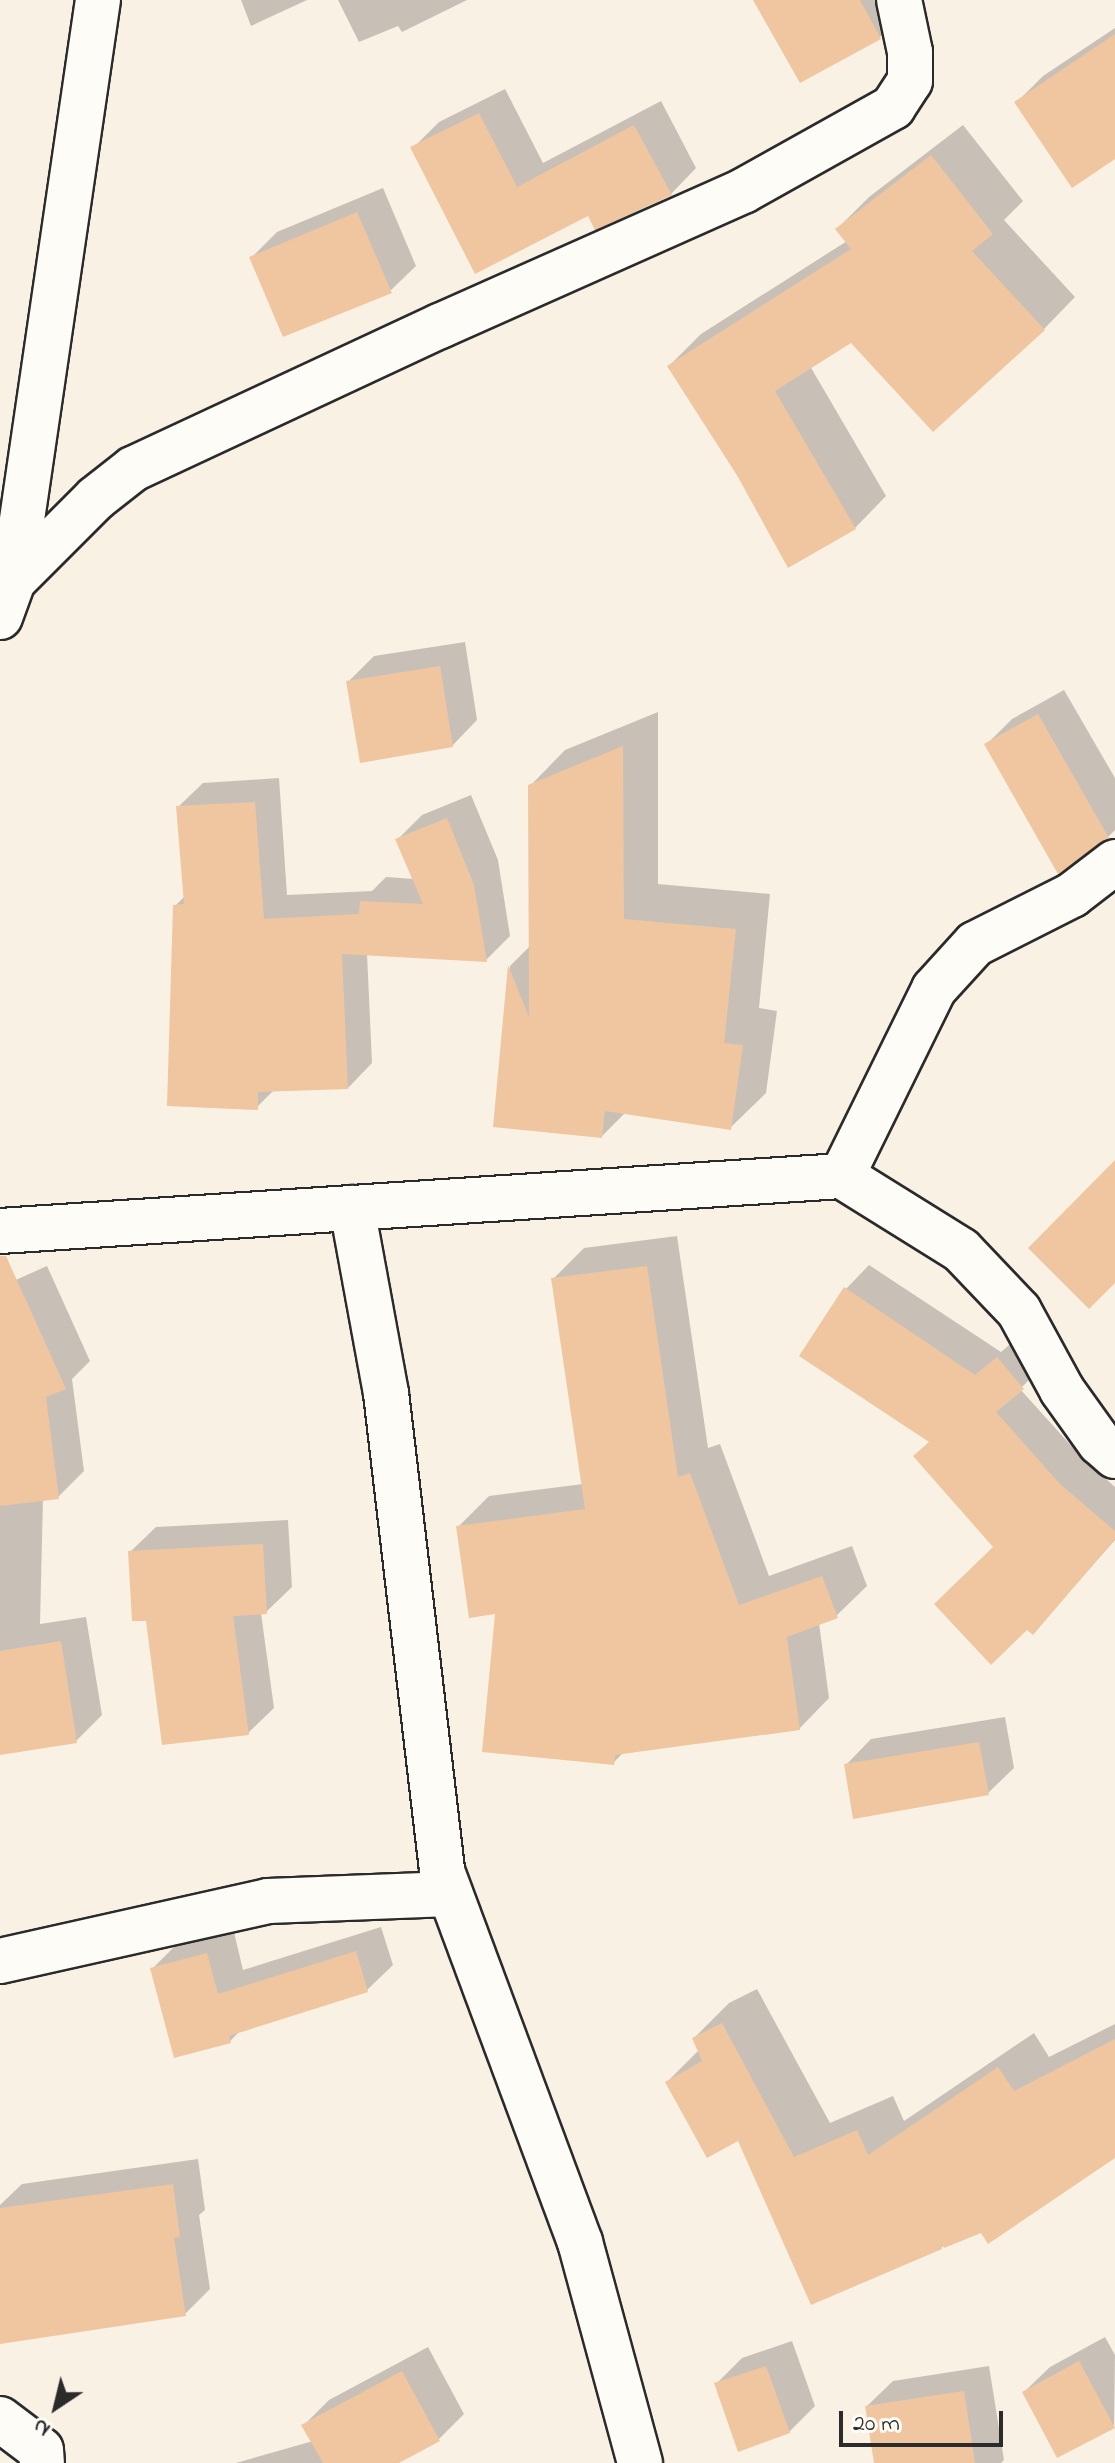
<!DOCTYPE html>
<html>
<head>
<meta charset="utf-8">
<style>
	body { margin:0 }
	#map { position:relative; width:1115px; height:2463px; overflow:hidden; background:#faf1e5; font-family:"Indie Flower",sans-serif }
	div>[style] { position:absolute }
	.shadow>* { inset:0; background:#0003 }
	.building>* { inset:0; background:#efc69f }
	.roads { filter:drop-shadow(2px 0 #2b2b2b) drop-shadow(-2px 0 #2b2b2b) drop-shadow(0 2px #2b2b2b) drop-shadow(0 -2px #2b2b2b) }
	.street>* { height:44px; margin:-22px; padding:0 22px; transform-origin:22px; border-radius:22px; background:#fdfcf7 }
	span { translate:-50% -50%; white-space:nowrap; text-align:center; line-height:1.15; -webkit-text-stroke:6px #fdfcf7; paint-order:stroke }
	.north { position:absolute; left:16px; top:2367px; width:80px; height:80px; -webkit-text-stroke:6px #fdfcf7; paint-order:stroke; rotate:215deg; font-size:22px; font-weight:700; line-height:32px; text-align:center; color:#2b2b2b }
	.north::after { content:''; display:block; margin:auto; width:28px; height:36px; background:#2b2b2b; clip-path:polygon(50% 0,100% 100%,50% 72%,0 100%) }
	.scale { position:absolute; left:839px; top:2411px; width:164px; height:36px; box-sizing:border-box; border:4px solid #2b2b2b; border-top:0; padding-left:10px; font-size:24px; line-height:28px; white-space:nowrap; color:#2b2b2b; -webkit-text-stroke:6px #fdfcf7; paint-order:stroke }
</style>
</head>
<body>
<div id="map">
	<div class="shadow">
		<div style="clip-path:polygon(241px 0,307px 0,251px 26px)"></div>
		<div style="clip-path:polygon(338px 0,467px 0,402px 32px,398px 26px,359px 42px)"></div>
		<div style="clip-path:polygon(768px 0,899px 0,906px 11px,880px 37px,801px 80px)"></div>
		<div style="clip-path:polygon(1115px 28px,1115px 157px,1017px 102px,1043px 76px)"></div>
		<div style="clip-path:polygon(505px 89px,543px 163px,661px 101px,696px 168px,671px 194px,589px 214px,476px 271px,413px 148px,439px 122px)"></div>
		<div style="clip-path:polygon(963px 125px,1023px 201px,1004px 220px,1075px 297px,1044px 329px,851px 340px,810px 366px,886px 496px,855px 528px,739px 476px,669px 366px,701px 334px,847px 241px,837px 229px,869px 197px)"></div>
		<div style="clip-path:polygon(383px 188px,416px 266px,390px 291px,252px 257px,277px 232px)"></div>
		<div style="clip-path:polygon(465px 642px,477px 720px,452px 746px,348px 682px,374px 656px)"></div>
		<div style="clip-path:polygon(1064px 690px,1115px 778px,1115px 830px,1108px 837px,986px 745px,1012px 719px)"></div>
		<div style="clip-path:polygon(658px 712px,658px 884px,770px 894px,759px 1008px,777px 1011px,766px 1093px,730px 1128px,625px 1113px,602px 1136px,495px 1125px,510px 966px,531px 945px,530px 786px,565px 750px)"></div>
		<div style="clip-path:polygon(279px 778px,287px 895px,372px 891px,386px 877px,414px 879px,398px 839px,422px 815px,471px 795px,498px 860px,510px 936px,486px 960px,367px 953px,372px 1063px,348px 1088px,275px 1089px,257px 1107px,175px 906px,185px 896px,178px 807px,203px 783px)"></div>
		<div style="clip-path:polygon(677px 1236px,708px 1448px,720px 1444px,769px 1576px,852px 1546px,867px 1586px,836px 1616px,819px 1623px,829px 1698px,799px 1729px,624px 1752px,613px 1763px,498px 1612px,459px 1526px,489px 1496px,583px 1484px,553px 1279px,584px 1248px)"></div>
		<div style="clip-path:polygon(869px 1265px,1001px 1352px,1022px 1334px,1046px 1363px,1020px 1389px,1084px 1460px,1115px 1487px,1115px 1540px,1033px 1633px,995px 1547px,846px 1289px)"></div>
		<div style="clip-path:polygon(47px 1266px,90px 1361px,72px 1379px,84px 1471px,58px 1497px,43px 1499px,40px 1624px,86px 1617px,102px 1715px,76px 1741px,0 1753px,0 1287px)"></div>
		<div style="clip-path:polygon(288px 1520px,292px 1587px,266px 1612px,261px 1613px,274px 1708px,248px 1733px,148px 1618px,130px 1552px,156px 1527px)"></div>
		<div style="clip-path:polygon(1005px 1717px,1014px 1768px,988px 1793px,846px 1765px,871px 1739px)"></div>
		<div style="clip-path:polygon(381px 1927px,393px 1965px,367px 1990px,241px 2030px,230px 2041px,153px 1968px,178px 1943px,233px 1928px,243px 1970px)"></div>
		<div style="clip-path:polygon(757px 1989px,830px 2123px,893px 2096px,904px 2121px,1034px 2033px,1049px 2057px,1115px 2024px,1115px 2155px,981px 2230px,941px 2247px,739px 2139px,667px 2082px,699px 2050px,694px 2038px,729px 2003px)"></div>
		<div style="clip-path:polygon(198px 2159px,205px 2210px,199px 2215px,210px 2289px,185px 2314px,0 2325px,0 2205px,22px 2184px)"></div>
		<div style="clip-path:polygon(1105px 2337px,1115px 2355px,1114px 2427px,1024px 2392px,1050px 2367px)"></div>
		<div style="clip-path:polygon(792px 2341px,815px 2406px,789px 2432px,717px 2383px,742px 2358px)"></div>
		<div style="clip-path:polygon(428px 2347px,464px 2414px,439px 2439px,394px 2463px,236px 2463px,313px 2441px,304px 2425px,329px 2400px)"></div>
		<div style="clip-path:polygon(989px 2366px,1004px 2460px,1001px 2463px,876px 2463px,867px 2406px,893px 2381px)"></div>
	</div>
	<div class="building">
		<div style="clip-path:polygon(753px 0,860px 0,881px 39px,800px 83px)"></div>
		<div style="clip-path:polygon(1115px 34px,1115px 159px,1072px 188px,1014px 102px)"></div>
		<div style="clip-path:polygon(479px 113px,517px 187px,634px 125px,672px 195px,595px 230px,588px 216px,475px 274px,410px 147px)"></div>
		<div style="clip-path:polygon(931px 155px,993px 234px,972px 251px,1045px 330px,933px 432px,851px 343px,775px 391px,856px 529px,788px 568px,738px 477px,667px 366px,851px 249px,835px 229px)"></div>
		<div style="clip-path:polygon(357px 212px,392px 293px,283px 337px,249px 257px)"></div>
		<div style="clip-path:polygon(440px 666px,453px 747px,360px 763px,346px 681px)"></div>
		<div style="clip-path:polygon(1038px 714px,1109px 838px,1058px 874px,984px 744px)"></div>
		<div style="clip-path:polygon(623px 746px,624px 919px,736px 929px,724px 1043px,743px 1045px,731px 1130px,605px 1111px,602px 1138px,493px 1127px,508px 965px,529px 1017px,528px 785px)"></div>
		<div style="clip-path:polygon(255px 802px,264px 919px,359px 914px,360px 901px,423px 904px,395px 839px,447px 818px,474px 885px,487px 962px,342px 954px,348px 1089px,258px 1092px,258px 1110px,167px 1106px,173px 905px,184px 904px,176px 806px)"></div>
		<div style="clip-path:polygon(1115px 1160px,1115px 1283px,1089px 1309px,1028px 1248px)"></div>
		<div style="clip-path:polygon(0 1256px,6px 1256px,66px 1389px,46px 1397px,59px 1499px,0 1506px)"></div>
		<div style="clip-path:polygon(647px 1266px,678px 1477px,690px 1473px,739px 1605px,822px 1576px,838px 1618px,787px 1637px,800px 1730px,615px 1755px,614px 1765px,482px 1752px,495px 1614px,469px 1618px,456px 1526px,585px 1509px,551px 1278px)"></div>
		<div style="clip-path:polygon(844px 1287px,975px 1375px,997px 1357px,1024px 1389px,996px 1412px,1060px 1484px,1115px 1531px,1115px 1539px,1033px 1635px,1027px 1630px,991px 1665px,934px 1604px,993px 1547px,913px 1456px,929px 1442px,799px 1356px)"></div>
		<div style="clip-path:polygon(263px 1544px,267px 1614px,233px 1616px,249px 1735px,162px 1745px,146px 1621px,132px 1621px,128px 1551px)"></div>
		<div style="clip-path:polygon(61px 1641px,77px 1743px,0 1755px,0 1651px)"></div>
		<div style="clip-path:polygon(979px 1742px,989px 1795px,853px 1819px,844px 1764px)"></div>
		<div style="clip-path:polygon(356px 1951px,368px 1992px,229px 2036px,231px 2043px,174px 2058px,150px 1968px,207px 1953px,218px 1994px)"></div>
		<div style="clip-path:polygon(722px 2023px,794px 2157px,857px 2130px,868px 2155px,998px 2067px,1014px 2091px,1115px 2039px,1115px 2158px,988px 2244px,981px 2233px,944px 2248px,941px 2243px,942px 2249px,811px 2305px,738px 2141px,707px 2158px,665px 2082px,702px 2061px,692px 2038px)"></div>
		<div style="clip-path:polygon(173px 2184px,180px 2237px,174px 2238px,186px 2316px,0 2344px,0 2208px)"></div>
		<div style="clip-path:polygon(1079px 2361px,1115px 2428px,1057px 2458px,1022px 2392px)"></div>
		<div style="clip-path:polygon(766px 2366px,790px 2433px,738px 2452px,714px 2383px)"></div>
		<div style="clip-path:polygon(402px 2371px,440px 2441px,399px 2463px,323px 2463px,301px 2425px)"></div>
		<div style="clip-path:polygon(964px 2391px,975px 2463px,874px 2463px,865px 2406px)"></div>
	</div>
	<div class="roads">
		<div class="street">
			<div style="left:13px;top:581px;width:587px;rotate:-81.68deg"></div>
			<div style="left:0;top:617px;width:38px;rotate:-70deg"></div>
			<div style="left:13px;top:581px;width:117px;rotate:-45deg"></div>
			<div style="left:96px;top:498px;width:47px;rotate:-38.1deg"></div>
			<div style="left:133px;top:469px;width:339px;rotate:-25deg"></div>
			<div style="left:440px;top:326px;width:332px;rotate:-24deg"></div>
			<div style="left:743px;top:191px;width:172px;rotate:-29.2deg"></div>
			<div style="left:893px;top:107px;width:31px;rotate:-57deg"></div>
			<div style="left:910px;top:81px;width:29px;rotate:-90deg"></div>
			<div style="left:910px;top:52px;width:53px;rotate:-101.9deg"></div>
			<div style="left:842px;top:1176px;width:208px;rotate:-63.8deg"></div>
			<div style="left:934px;top:989px;width:61px;rotate:-47.7deg"></div>
			<div style="left:975px;top:944px;width:109px;rotate:-26.8deg"></div>
			<div style="left:1072px;top:895px;width:54px;rotate:-37.5deg"></div>
			<div style="left:352px;top:1208px;width:188px;rotate:79.6deg"></div>
			<div style="left:386px;top:1393px;width:481px;rotate:83.3deg"></div>
			<div style="left:442px;top:1871px;width:396px;rotate:69.6deg"></div>
			<div style="left:580px;top:2242px;width:229px;rotate:74.8deg"></div>
			<div style="left:0;top:1231px;width:844px;rotate:-3.74deg"></div>
			<div style="left:842px;top:1176px;width:140px;rotate:31.9deg"></div>
			<div style="left:961px;top:1250px;width:84px;rotate:46.4deg"></div>
			<div style="left:1019px;top:1311px;width:90px;rotate:61.4deg"></div>
			<div style="left:1062px;top:1390px;width:65px;rotate:54.4deg"></div>
			<div style="left:1100px;top:1443px;width:20px;rotate:41deg"></div>
			<div style="left:0;top:1961px;width:275px;rotate:-12.6deg"></div>
			<div style="left:268px;top:1901px;width:182px;rotate:-2.2deg"></div>
			<div style="left:0;top:2419px;width:51px;rotate:37.1deg"></div>
			<div style="left:41px;top:2450px;width:13px;rotate:86deg"></div>
		</div>
	</div>
	<div class="north">N</div>
	<div class="scale">20 m</div>
</div>
</body>
</html>
